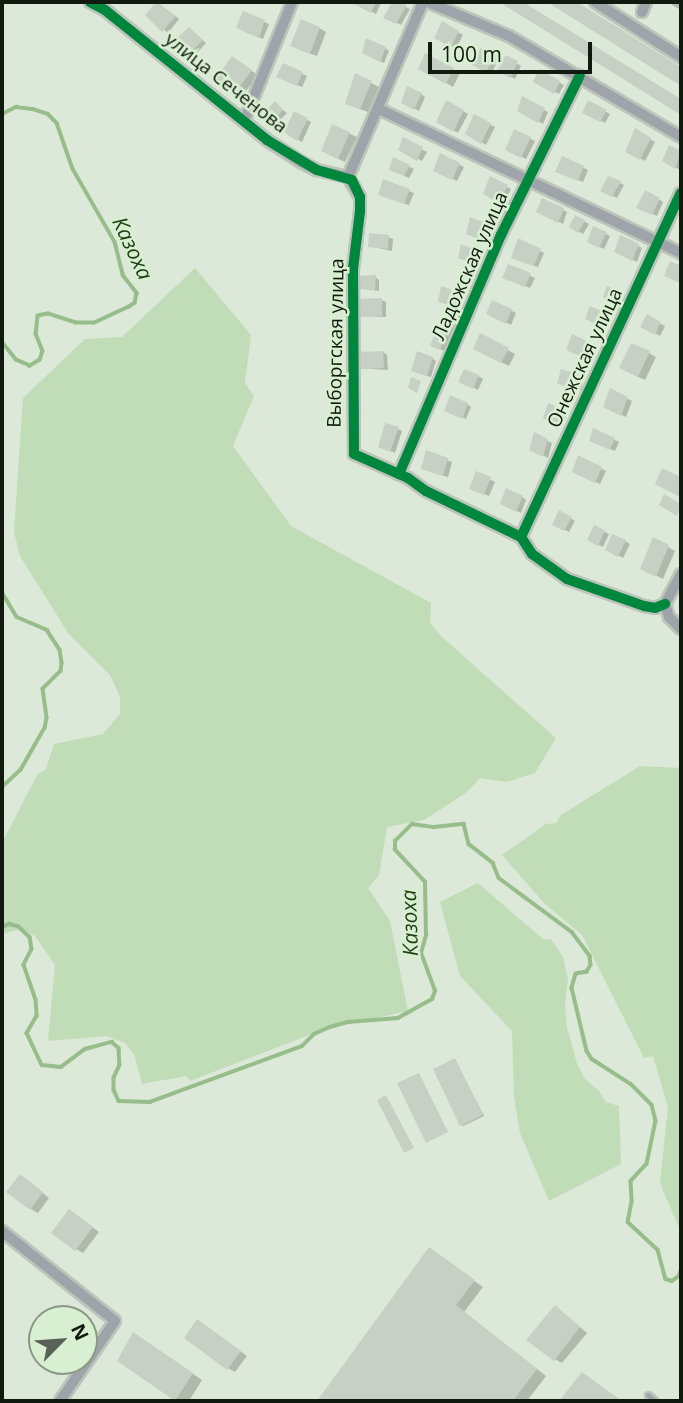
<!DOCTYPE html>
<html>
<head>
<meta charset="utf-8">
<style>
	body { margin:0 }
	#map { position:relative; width:683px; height:1403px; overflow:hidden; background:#dce8d8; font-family:"Open Sans",sans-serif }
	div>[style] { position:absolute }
	.green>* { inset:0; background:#c0ddb8 }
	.shadow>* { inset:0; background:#0003 }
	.stream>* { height:3.5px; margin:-1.75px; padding:0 1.75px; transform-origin:1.75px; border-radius:1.75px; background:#97bd8b }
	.building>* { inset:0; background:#c7d0c4 }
	.roads { filter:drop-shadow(2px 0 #bdc5ba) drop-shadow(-2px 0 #bdc5ba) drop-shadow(0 2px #bdc5ba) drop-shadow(0 -2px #bdc5ba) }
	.lane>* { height:5px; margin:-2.5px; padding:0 2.5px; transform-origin:2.5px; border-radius:2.5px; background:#9fa4ab }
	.street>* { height:10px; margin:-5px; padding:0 5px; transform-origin:5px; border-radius:5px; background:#9fa4ab }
	.cycleway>* { height:10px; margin:-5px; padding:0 5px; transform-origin:5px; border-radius:5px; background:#00873e }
	span { translate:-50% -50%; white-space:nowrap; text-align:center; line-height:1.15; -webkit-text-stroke:5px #d8efd1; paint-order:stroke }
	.street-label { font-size:19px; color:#121a10 }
	.water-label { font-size:21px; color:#1c3d0f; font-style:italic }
	.frame { position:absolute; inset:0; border:4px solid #121a10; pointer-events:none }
	.north { position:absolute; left:28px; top:1305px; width:70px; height:70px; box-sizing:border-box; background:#d8efd1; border:2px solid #899a84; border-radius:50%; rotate:65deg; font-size:19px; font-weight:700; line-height:28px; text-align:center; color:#121a10 }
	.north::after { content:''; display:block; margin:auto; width:24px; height:32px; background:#596256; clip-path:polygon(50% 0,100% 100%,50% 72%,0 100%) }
	.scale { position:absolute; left:428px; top:42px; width:164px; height:32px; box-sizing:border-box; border:4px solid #121a10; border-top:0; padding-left:9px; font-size:21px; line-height:24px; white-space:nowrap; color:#121a10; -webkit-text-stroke:5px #d8efd1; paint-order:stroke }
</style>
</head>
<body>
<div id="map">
	<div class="green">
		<div style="clip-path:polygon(195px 268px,251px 335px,245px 383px,254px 396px,233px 446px,291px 526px,431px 603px,430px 623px,441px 636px,556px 738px,535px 773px,507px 782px,480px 778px,467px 792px,424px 820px,387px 827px,379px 875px,368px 888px,390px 921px,408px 1011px,322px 1030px,190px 1081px,186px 1076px,142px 1084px,134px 1054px,125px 1043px,106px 1036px,48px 1041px,55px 965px,35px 936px,20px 929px,2px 934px,2px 843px,37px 775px,46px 769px,54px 744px,103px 734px,120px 714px,120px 697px,110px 675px,68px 633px,20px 556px,14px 532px,23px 398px,85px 339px,122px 337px)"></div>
		<div style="clip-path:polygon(640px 766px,681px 768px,681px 1233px,660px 1183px,668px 1107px,653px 1056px,644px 1058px,582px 935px,544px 903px,502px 855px,546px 824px,556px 823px,561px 815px)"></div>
		<div style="clip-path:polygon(478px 883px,544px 940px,551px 939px,563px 957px,568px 979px,565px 1006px,567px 1027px,577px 1064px,585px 1079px,598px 1090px,606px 1102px,619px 1106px,621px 1164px,549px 1201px,520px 1133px,514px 1097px,512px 1031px,460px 976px,440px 902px)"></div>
	</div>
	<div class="shadow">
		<div style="clip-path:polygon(353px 2px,380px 2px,381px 3px,376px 14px)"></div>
		<div style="clip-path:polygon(393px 2px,410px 9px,401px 25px,386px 17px)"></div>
		<div style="clip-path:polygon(673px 2px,681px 2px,681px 10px,672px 5px)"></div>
		<div style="clip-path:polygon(158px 3px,179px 19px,168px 33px,148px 15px)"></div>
		<div style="clip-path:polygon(244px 14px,269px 24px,263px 39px,242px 29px)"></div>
		<div style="clip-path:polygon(443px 24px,463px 35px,456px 48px,436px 37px)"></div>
		<div style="clip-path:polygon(319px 28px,326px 32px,317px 56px,300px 50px)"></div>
		<div style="clip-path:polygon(193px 32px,206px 43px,197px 53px,179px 39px)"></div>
		<div style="clip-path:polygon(385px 48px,389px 51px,384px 63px,364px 53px)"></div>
		<div style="clip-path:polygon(482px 49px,499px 59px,491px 74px,474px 64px)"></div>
		<div style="clip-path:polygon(426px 55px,460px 73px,453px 87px,420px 68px)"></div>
		<div style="clip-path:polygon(506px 57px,521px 66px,515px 79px,500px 71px)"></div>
		<div style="clip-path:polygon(240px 63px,258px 75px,243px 95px,236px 91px)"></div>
		<div style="clip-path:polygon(283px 65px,307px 76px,302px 87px,282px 79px)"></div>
		<div style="clip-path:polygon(539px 72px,564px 85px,559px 94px,535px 81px)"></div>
		<div style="clip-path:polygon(356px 75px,379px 87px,368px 112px,354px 107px)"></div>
		<div style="clip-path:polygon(421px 94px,425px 97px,419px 111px,403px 102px)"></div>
		<div style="clip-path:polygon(523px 99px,548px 112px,543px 124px,519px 110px)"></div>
		<div style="clip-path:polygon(447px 102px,468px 114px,458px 133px,438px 121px)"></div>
		<div style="clip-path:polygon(589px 102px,610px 114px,605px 123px,584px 112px)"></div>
		<div style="clip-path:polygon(275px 104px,287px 113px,276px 124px,272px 122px)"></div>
		<div style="clip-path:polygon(295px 114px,311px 122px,302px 142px,286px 132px)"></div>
		<div style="clip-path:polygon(475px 117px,495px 127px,486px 145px,467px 134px)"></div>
		<div style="clip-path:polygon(333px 126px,357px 137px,345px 162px,330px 155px)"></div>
		<div style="clip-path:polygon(515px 131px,535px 141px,526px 159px,507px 149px)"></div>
		<div style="clip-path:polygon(636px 131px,655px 142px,645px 161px,627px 151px)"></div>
		<div style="clip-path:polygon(404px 140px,427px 152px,422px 161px,400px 149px)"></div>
		<div style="clip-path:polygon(670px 147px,681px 153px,680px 170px,664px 161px)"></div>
		<div style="clip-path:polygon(441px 156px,464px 167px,457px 181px,435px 170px)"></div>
		<div style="clip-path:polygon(563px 158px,588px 170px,583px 182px,561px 173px)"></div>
		<div style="clip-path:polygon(395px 159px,414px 169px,409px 178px,396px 172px)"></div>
		<div style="clip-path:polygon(609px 178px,624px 185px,617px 198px,603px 191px)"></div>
		<div style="clip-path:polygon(491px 179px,511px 189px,504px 203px,486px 194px)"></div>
		<div style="clip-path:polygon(384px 182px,414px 193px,409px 205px,385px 197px)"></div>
		<div style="clip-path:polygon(646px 192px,663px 202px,657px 216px,643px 210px)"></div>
		<div style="clip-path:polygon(543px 200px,567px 212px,563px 224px,538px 211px)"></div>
		<div style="clip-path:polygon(576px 217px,589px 224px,583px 234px,571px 227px)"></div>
		<div style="clip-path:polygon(489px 227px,493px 229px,489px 242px,472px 236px)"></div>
		<div style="clip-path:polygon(594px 228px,610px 236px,604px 249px,589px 242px)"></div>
		<div style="clip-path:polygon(388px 237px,393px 239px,392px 251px,369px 246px)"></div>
		<div style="clip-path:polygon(621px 237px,642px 248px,637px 262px,616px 251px)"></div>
		<div style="clip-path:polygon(519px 240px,544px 253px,538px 267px,517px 260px)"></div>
		<div style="clip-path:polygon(477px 252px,482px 255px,478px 265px,464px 259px)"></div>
		<div style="clip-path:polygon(509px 266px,535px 278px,530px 288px,509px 279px)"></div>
		<div style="clip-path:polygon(375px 277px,379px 280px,379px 291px,358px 288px)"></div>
		<div style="clip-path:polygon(608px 289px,622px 297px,619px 304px,605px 296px)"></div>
		<div style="clip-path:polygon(459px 295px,463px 297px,460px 308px,444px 303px)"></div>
		<div style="clip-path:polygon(381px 300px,386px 302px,386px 317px,358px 316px)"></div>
		<div style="clip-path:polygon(493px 302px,516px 313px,511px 325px,489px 313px)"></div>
		<div style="clip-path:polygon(606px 314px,610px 317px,606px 327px,591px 320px)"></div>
		<div style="clip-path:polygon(648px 317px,665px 326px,660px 336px,643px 326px)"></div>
		<div style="clip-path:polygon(451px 322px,455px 325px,445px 351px,437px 348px)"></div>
		<div style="clip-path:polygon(481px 336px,515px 354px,509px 366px,482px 353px)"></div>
		<div style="clip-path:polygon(592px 345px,596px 348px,590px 360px,568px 349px)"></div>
		<div style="clip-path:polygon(383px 352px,387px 355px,388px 370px,360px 368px)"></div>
		<div style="clip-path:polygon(649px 353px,656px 357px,645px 380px,628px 372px)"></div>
		<div style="clip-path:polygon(432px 358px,436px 361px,431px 377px,417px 373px)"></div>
		<div style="clip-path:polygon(478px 376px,483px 379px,478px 390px,461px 381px)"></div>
		<div style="clip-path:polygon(579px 377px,584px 379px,581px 390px,563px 385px)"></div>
		<div style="clip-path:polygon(611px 391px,632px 401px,626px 417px,605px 406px)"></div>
		<div style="clip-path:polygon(467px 404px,471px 407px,466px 419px,451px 413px)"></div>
		<div style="clip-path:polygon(563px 412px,567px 414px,562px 426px,549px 420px)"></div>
		<div style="clip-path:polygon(398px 429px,402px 431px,395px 453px,381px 446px)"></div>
		<div style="clip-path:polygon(594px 431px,619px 442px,615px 451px,595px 443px)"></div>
		<div style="clip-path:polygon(535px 435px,552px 443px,548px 458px,531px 449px)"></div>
		<div style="clip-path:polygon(427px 453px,452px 462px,448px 477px,423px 469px)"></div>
		<div style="clip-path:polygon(579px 458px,606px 471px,600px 484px,579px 474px)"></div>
		<div style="clip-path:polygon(477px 473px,495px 482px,489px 496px,475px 491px)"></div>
		<div style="clip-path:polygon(522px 497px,526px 500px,521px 513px,502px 504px)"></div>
		<div style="clip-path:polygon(560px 512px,575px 521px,569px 532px,554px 524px)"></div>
		<div style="clip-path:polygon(595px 527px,609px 534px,603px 547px,589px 539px)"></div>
		<div style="clip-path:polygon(654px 539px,675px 551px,663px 579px,642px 568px)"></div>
		<div style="clip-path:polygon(625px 541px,630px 544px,623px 558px,607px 549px)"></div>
		<div style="clip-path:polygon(455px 1060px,484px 1116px,463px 1126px,462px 1125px)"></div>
		<div style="clip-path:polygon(27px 1180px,49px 1198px,38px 1213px,31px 1209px)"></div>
		<div style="clip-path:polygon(77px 1216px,99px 1232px,83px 1253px,76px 1249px)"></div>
		<div style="clip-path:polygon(429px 1250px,483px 1287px,464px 1312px,546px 1376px,527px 1401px,319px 1401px)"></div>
		<div style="clip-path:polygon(556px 1307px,587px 1333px,562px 1363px,555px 1359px)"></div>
		<div style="clip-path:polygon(205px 1326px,247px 1356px,235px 1372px,228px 1368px)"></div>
		<div style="clip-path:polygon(143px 1340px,202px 1380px,189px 1401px,179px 1401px,119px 1361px)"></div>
	</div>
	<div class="stream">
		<div style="left:2px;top:114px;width:16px;rotate:-27deg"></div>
		<div style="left:16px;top:107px;width:17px;rotate:7deg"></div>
		<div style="left:33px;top:109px;width:16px;rotate:18deg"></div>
		<div style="left:48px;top:114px;width:13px;rotate:45deg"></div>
		<div style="left:57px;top:123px;width:49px;rotate:70.8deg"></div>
		<div style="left:73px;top:169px;width:84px;rotate:60.1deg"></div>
		<div style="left:115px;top:242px;width:34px;rotate:76deg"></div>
		<div style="left:123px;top:275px;width:23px;rotate:52deg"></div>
		<div style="left:137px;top:293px;width:10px;rotate:101deg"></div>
		<div style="left:135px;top:303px;width:7px;rotate:146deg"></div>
		<div style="left:129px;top:307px;width:38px;rotate:155deg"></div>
		<div style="left:94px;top:323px;width:18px;rotate:180deg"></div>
		<div style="left:76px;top:323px;width:29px;rotate:-162deg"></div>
		<div style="left:48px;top:314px;width:10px;rotate:169deg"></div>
		<div style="left:38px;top:316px;width:18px;rotate:96deg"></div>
		<div style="left:36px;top:334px;width:18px;rotate:68deg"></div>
		<div style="left:43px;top:351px;width:9px;rotate:108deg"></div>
		<div style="left:40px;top:360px;width:12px;rotate:149deg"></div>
		<div style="left:30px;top:366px;width:15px;rotate:-157deg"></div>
		<div style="left:16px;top:360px;width:22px;rotate:-129deg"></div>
		<div style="left:2px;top:592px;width:29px;rotate:59deg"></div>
		<div style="left:17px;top:617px;width:33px;rotate:23deg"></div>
		<div style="left:47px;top:630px;width:24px;rotate:57deg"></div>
		<div style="left:60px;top:650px;width:13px;rotate:81deg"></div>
		<div style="left:62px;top:663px;width:8px;rotate:97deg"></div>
		<div style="left:61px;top:671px;width:25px;rotate:135deg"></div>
		<div style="left:43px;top:689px;width:29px;rotate:82deg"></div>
		<div style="left:47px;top:718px;width:10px;rotate:101deg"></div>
		<div style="left:45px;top:728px;width:48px;rotate:119.7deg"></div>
		<div style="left:21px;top:770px;width:26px;rotate:137deg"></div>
		<div style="left:2px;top:927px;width:8px;rotate:-23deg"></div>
		<div style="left:9px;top:924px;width:9px;rotate:13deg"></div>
		<div style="left:18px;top:926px;width:16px;rotate:43deg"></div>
		<div style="left:30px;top:937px;width:12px;rotate:81deg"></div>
		<div style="left:32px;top:949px;width:18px;rotate:117deg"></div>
		<div style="left:24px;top:965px;width:37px;rotate:71deg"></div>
		<div style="left:36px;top:1000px;width:16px;rotate:86deg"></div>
		<div style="left:37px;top:1016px;width:20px;rotate:120deg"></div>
		<div style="left:27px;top:1033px;width:35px;rotate:65deg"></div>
		<div style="left:42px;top:1065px;width:19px;rotate:6deg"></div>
		<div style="left:61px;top:1067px;width:30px;rotate:-37deg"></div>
		<div style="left:85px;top:1049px;width:28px;rotate:-15deg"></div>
		<div style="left:112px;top:1042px;width:9px;rotate:41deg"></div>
		<div style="left:119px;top:1048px;width:17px;rotate:87deg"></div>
		<div style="left:120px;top:1065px;width:14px;rotate:115deg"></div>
		<div style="left:114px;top:1078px;width:12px;rotate:90deg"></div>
		<div style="left:114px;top:1090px;width:12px;rotate:66deg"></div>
		<div style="left:119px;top:1101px;width:31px;rotate:2deg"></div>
		<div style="left:150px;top:1102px;width:162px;rotate:-20.2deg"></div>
		<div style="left:302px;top:1046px;width:17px;rotate:-45deg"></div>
		<div style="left:314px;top:1034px;width:17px;rotate:-24deg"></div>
		<div style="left:330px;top:1027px;width:19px;rotate:-16deg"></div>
		<div style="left:348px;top:1022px;width:50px;rotate:-4.6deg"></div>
		<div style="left:398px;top:1018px;width:39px;rotate:-29deg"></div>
		<div style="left:432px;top:999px;width:9px;rotate:-69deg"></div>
		<div style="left:435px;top:991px;width:40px;rotate:-110.2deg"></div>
		<div style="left:421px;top:953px;width:19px;rotate:-74deg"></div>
		<div style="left:426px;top:935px;width:53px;rotate:-91.1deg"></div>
		<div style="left:425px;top:882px;width:44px;rotate:-133.2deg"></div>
		<div style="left:395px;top:850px;width:9px;rotate:-90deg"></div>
		<div style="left:395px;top:841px;width:24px;rotate:-45deg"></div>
		<div style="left:412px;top:824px;width:22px;rotate:8deg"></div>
		<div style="left:434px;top:827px;width:30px;rotate:-6deg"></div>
		<div style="left:464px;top:824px;width:21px;rotate:76deg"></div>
		<div style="left:469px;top:844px;width:31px;rotate:38deg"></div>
		<div style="left:493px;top:863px;width:16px;rotate:68deg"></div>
		<div style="left:499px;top:878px;width:91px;rotate:36.5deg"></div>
		<div style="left:572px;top:932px;width:30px;rotate:53deg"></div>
		<div style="left:590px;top:956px;width:9px;rotate:84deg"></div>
		<div style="left:591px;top:965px;width:8px;rotate:120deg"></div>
		<div style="left:587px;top:972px;width:11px;rotate:170deg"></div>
		<div style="left:576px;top:974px;width:15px;rotate:106deg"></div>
		<div style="left:572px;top:988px;width:65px;rotate:76.6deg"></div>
		<div style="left:587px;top:1051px;width:9px;rotate:58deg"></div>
		<div style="left:592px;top:1059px;width:46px;rotate:32.7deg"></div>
		<div style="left:631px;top:1084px;width:30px;rotate:45deg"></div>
		<div style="left:652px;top:1105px;width:16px;rotate:76deg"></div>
		<div style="left:656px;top:1121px;width:44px;rotate:101.8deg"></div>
		<div style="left:647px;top:1164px;width:23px;rotate:133deg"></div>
		<div style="left:631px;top:1181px;width:21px;rotate:87deg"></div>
		<div style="left:632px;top:1202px;width:20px;rotate:101deg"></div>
		<div style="left:628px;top:1222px;width:41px;rotate:43deg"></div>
		<div style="left:658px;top:1250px;width:30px;rotate:75deg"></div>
		<div style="left:666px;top:1279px;width:6px;rotate:18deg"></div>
		<div style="left:672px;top:1281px;width:9px;rotate:-36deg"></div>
		<div style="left:679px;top:1276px;width:7px;rotate:-74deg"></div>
	</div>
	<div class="building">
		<div style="clip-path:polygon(156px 2px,176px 16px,162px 32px,145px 15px)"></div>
		<div style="clip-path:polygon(350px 2px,376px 2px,371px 13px)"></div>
		<div style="clip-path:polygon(392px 2px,407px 5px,396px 24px,383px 18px)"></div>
		<div style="clip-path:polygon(499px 2px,523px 2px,681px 99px,681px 115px)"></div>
		<div style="clip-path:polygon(547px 2px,577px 2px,681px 67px,681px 86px)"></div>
		<div style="clip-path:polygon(243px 11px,265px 20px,259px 38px,236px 28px)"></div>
		<div style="clip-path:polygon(301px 19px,320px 27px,310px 54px,290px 46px)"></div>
		<div style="clip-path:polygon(442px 21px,459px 31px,451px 47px,434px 38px)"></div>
		<div style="clip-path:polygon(189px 27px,203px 40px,191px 52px,176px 39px)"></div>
		<div style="clip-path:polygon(366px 38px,386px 47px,380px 62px,362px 53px)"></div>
		<div style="clip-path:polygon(481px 47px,495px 55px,486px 73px,472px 65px)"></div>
		<div style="clip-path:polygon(425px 53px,454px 68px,446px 84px,418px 69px)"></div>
		<div style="clip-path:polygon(506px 55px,518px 61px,510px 78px,497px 71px)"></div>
		<div style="clip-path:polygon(232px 56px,252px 70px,235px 93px,216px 78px)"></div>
		<div style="clip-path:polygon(283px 63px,303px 72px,297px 86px,276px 77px)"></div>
		<div style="clip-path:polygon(539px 69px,560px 81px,554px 94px,533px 82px)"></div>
		<div style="clip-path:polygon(355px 73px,372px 81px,360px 109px,345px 104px)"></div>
		<div style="clip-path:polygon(407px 86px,422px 93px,414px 110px,401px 103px)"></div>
		<div style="clip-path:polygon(522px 96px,545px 108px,538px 123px,517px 111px)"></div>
		<div style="clip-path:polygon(446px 100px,464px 110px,453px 132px,436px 122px)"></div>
		<div style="clip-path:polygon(588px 100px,607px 110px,600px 122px,582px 113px)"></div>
		<div style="clip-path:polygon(275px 101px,283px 110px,271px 123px,262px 115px)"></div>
		<div style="clip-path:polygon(294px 111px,308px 118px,297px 141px,284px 132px)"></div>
		<div style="clip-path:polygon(474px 114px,491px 123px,481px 144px,465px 134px)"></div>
		<div style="clip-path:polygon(332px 124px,350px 132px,338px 159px,321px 151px)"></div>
		<div style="clip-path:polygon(635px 128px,651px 138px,640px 160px,625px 152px)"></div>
		<div style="clip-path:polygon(514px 129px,531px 137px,521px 158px,505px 150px)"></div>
		<div style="clip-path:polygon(403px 137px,423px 147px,417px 161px,398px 150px)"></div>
		<div style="clip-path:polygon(669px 145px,681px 151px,675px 169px,662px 161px)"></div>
		<div style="clip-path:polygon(440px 153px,460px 163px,452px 180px,433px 171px)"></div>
		<div style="clip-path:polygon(562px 156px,584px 166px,578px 181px,555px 172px)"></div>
		<div style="clip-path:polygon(393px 157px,410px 165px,404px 176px,389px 170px)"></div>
		<div style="clip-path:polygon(490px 176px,508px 185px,499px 203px,483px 194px)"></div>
		<div style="clip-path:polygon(608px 176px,621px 181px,612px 197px,600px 191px)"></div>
		<div style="clip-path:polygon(383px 179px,410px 189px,404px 204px,378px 195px)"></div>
		<div style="clip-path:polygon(645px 190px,660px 198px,652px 215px,636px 208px)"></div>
		<div style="clip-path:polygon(542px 198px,564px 208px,558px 223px,536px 212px)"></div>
		<div style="clip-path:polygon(575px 215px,585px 220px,578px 233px,569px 227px)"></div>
		<div style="clip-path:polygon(470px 217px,490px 225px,484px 241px,466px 234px)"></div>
		<div style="clip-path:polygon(593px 226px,607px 232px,599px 248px,587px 242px)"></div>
		<div style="clip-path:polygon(369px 233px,389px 235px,388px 249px,368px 247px)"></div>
		<div style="clip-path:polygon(620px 235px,639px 244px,632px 261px,614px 252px)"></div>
		<div style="clip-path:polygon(518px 238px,541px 249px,534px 266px,511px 258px)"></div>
		<div style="clip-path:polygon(461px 244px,478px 251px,474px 264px,458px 258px)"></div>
		<div style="clip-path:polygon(670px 261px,681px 266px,680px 283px,664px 276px)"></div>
		<div style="clip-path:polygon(508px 264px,531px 273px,525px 287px,502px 278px)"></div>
		<div style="clip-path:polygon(376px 275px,375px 290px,356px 289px,358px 276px)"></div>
		<div style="clip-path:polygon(441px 286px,460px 293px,455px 307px,438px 302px)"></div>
		<div style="clip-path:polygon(607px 286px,619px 292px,614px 303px,603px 297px)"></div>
		<div style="clip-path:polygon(382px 298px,382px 316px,356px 317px,357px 299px)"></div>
		<div style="clip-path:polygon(492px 300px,512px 309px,506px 324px,486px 314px)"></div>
		<div style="clip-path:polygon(590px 306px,607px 313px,601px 326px,585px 319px)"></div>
		<div style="clip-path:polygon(647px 314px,661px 322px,655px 335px,640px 327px)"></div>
		<div style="clip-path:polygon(441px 317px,452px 321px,440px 350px,430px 346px)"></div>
		<div style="clip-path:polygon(480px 333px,509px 348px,501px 363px,473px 349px)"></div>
		<div style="clip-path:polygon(572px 334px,593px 344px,586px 359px,566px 350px)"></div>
		<div style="clip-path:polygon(631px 343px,650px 351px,638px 377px,619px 368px)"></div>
		<div style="clip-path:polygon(383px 351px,384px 368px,358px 369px,359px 352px)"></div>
		<div style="clip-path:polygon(417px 351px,433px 357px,427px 376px,411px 371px)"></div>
		<div style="clip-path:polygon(464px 369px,479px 375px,473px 389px,458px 382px)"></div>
		<div style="clip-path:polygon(561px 369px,580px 375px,576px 389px,557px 384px)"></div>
		<div style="clip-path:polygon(411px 377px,421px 381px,417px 393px,408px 388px)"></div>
		<div style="clip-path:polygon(610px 388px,628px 397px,621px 416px,603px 407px)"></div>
		<div style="clip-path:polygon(450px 395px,468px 403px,462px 419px,444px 411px)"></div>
		<div style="clip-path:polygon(548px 403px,564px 410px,557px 425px,543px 418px)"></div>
		<div style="clip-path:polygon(385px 423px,399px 427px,390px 452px,378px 447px)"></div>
		<div style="clip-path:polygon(593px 428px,615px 438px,610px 450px,589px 441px)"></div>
		<div style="clip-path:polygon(534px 432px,548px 439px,543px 457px,529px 450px)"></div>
		<div style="clip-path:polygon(426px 450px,448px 458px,443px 476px,421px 469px)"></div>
		<div style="clip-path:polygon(578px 455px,602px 467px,595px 483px,572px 472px)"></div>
		<div style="clip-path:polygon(662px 468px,681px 477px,680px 497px,655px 484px)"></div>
		<div style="clip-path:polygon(476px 471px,491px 477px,484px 495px,469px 489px)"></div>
		<div style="clip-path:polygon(506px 488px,523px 496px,516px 512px,500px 504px)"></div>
		<div style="clip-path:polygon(664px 494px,681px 504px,677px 516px,659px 505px)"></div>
		<div style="clip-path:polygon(559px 510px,572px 517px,564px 531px,552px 525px)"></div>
		<div style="clip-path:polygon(594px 525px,605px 530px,598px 546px,587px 540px)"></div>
		<div style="clip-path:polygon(612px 534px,626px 540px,618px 557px,605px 550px)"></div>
		<div style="clip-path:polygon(653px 537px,669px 545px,656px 577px,640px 569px)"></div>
		<div style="clip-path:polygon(455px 1058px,483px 1115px,460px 1126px,433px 1069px)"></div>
		<div style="clip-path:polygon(419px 1073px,448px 1132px,426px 1143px,397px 1083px)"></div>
		<div style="clip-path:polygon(386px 1095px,414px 1148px,404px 1153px,377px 1100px)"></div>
		<div style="clip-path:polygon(20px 1174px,43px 1192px,30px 1210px,6px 1192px)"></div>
		<div style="clip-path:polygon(69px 1209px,93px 1227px,75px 1251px,51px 1233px)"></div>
		<div style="clip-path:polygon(429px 1247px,475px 1280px,456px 1305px,537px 1369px,513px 1401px,317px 1401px)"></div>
		<div style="clip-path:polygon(555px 1305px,580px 1327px,554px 1361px,526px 1340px)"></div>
		<div style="clip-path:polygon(197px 1319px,241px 1351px,227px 1370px,184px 1338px)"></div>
		<div style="clip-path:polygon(133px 1332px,193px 1373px,175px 1401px,117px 1361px)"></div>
		<div style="clip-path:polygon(582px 1372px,622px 1401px,559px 1401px)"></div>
	</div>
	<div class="roads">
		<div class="lane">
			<div style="left:648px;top:1395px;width:9px;rotate:41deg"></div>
		</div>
		<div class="street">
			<div style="left:90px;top:2px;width:17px;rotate:28deg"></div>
			<div style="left:105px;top:10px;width:208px;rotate:38.7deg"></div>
			<div style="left:267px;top:140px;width:40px;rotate:32.9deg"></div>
			<div style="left:301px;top:162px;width:18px;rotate:27deg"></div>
			<div style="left:317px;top:170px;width:32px;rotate:13deg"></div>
			<div style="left:428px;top:2px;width:88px;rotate:22.8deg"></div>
			<div style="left:509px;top:36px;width:199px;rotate:30.4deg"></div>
			<div style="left:595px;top:2px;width:102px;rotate:32.6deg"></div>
			<div style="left:642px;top:12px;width:11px;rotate:-68deg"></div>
			<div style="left:379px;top:109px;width:335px;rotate:25.5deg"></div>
			<div style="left:245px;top:119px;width:126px;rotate:-68.1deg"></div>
			<div style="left:348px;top:177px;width:23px;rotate:59deg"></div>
			<div style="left:360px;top:197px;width:14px;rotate:90deg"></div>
			<div style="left:360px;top:211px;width:58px;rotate:96.9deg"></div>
			<div style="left:353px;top:269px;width:185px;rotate:89.7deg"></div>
			<div style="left:354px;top:454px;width:59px;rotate:24deg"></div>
			<div style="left:408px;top:478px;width:22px;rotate:36deg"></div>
			<div style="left:426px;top:491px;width:106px;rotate:25.8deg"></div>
			<div style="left:521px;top:537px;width:20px;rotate:57deg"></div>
			<div style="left:532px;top:554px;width:43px;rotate:35.5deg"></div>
			<div style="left:567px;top:579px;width:82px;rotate:19.3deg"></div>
			<div style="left:644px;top:606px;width:11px;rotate:10deg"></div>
			<div style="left:655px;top:608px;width:11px;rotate:-22deg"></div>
			<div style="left:348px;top:177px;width:190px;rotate:-66.8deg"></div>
			<div style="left:399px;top:474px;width:260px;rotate:-66.9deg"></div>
			<div style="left:501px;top:235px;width:178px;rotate:-63.7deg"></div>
			<div style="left:521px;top:537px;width:379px;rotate:-65.1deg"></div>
			<div style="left:665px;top:604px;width:34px;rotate:-62deg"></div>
			<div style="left:665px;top:604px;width:14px;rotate:73deg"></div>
			<div style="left:669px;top:617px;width:17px;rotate:45deg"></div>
			<div style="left:2px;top:1231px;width:144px;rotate:38.5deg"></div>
			<div style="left:115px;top:1321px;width:97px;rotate:124.5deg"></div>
		</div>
	</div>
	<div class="cycleway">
		<div style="left:90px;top:2px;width:17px;rotate:28deg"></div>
		<div style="left:105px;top:10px;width:208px;rotate:38.7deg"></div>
		<div style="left:267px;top:140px;width:58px;rotate:31deg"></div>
		<div style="left:317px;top:170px;width:36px;rotate:16deg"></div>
		<div style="left:352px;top:180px;width:19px;rotate:65deg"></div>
		<div style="left:360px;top:197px;width:14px;rotate:90deg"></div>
		<div style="left:360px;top:211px;width:58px;rotate:96.9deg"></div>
		<div style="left:353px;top:269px;width:185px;rotate:89.7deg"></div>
		<div style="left:354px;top:454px;width:59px;rotate:24deg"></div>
		<div style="left:408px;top:478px;width:22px;rotate:36deg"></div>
		<div style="left:426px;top:491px;width:106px;rotate:25.8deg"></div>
		<div style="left:521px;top:537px;width:20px;rotate:57deg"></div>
		<div style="left:532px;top:554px;width:43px;rotate:35.5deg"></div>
		<div style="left:567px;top:579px;width:82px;rotate:19.3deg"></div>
		<div style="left:644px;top:606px;width:11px;rotate:10deg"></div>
		<div style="left:655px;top:608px;width:11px;rotate:-22deg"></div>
		<div style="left:399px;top:474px;width:260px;rotate:-66.9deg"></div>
		<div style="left:501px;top:235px;width:178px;rotate:-63.7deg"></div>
		<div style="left:521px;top:537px;width:379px;rotate:-65.1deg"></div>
	</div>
	<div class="street-label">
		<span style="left:226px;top:83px;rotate:38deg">улица Сеченова</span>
		<span style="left:470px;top:266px;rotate:-66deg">Ладожская улица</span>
		<span style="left:336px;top:343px;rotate:-89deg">Выборгская улица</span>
		<span style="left:585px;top:358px;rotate:-65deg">Онежская улица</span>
	</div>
	<div class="water-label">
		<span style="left:133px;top:248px;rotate:65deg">Казоха</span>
		<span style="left:409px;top:923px;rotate:-92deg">Казоха</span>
	</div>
	<div class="frame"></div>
	<div class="north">N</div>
	<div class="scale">100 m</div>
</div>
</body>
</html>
